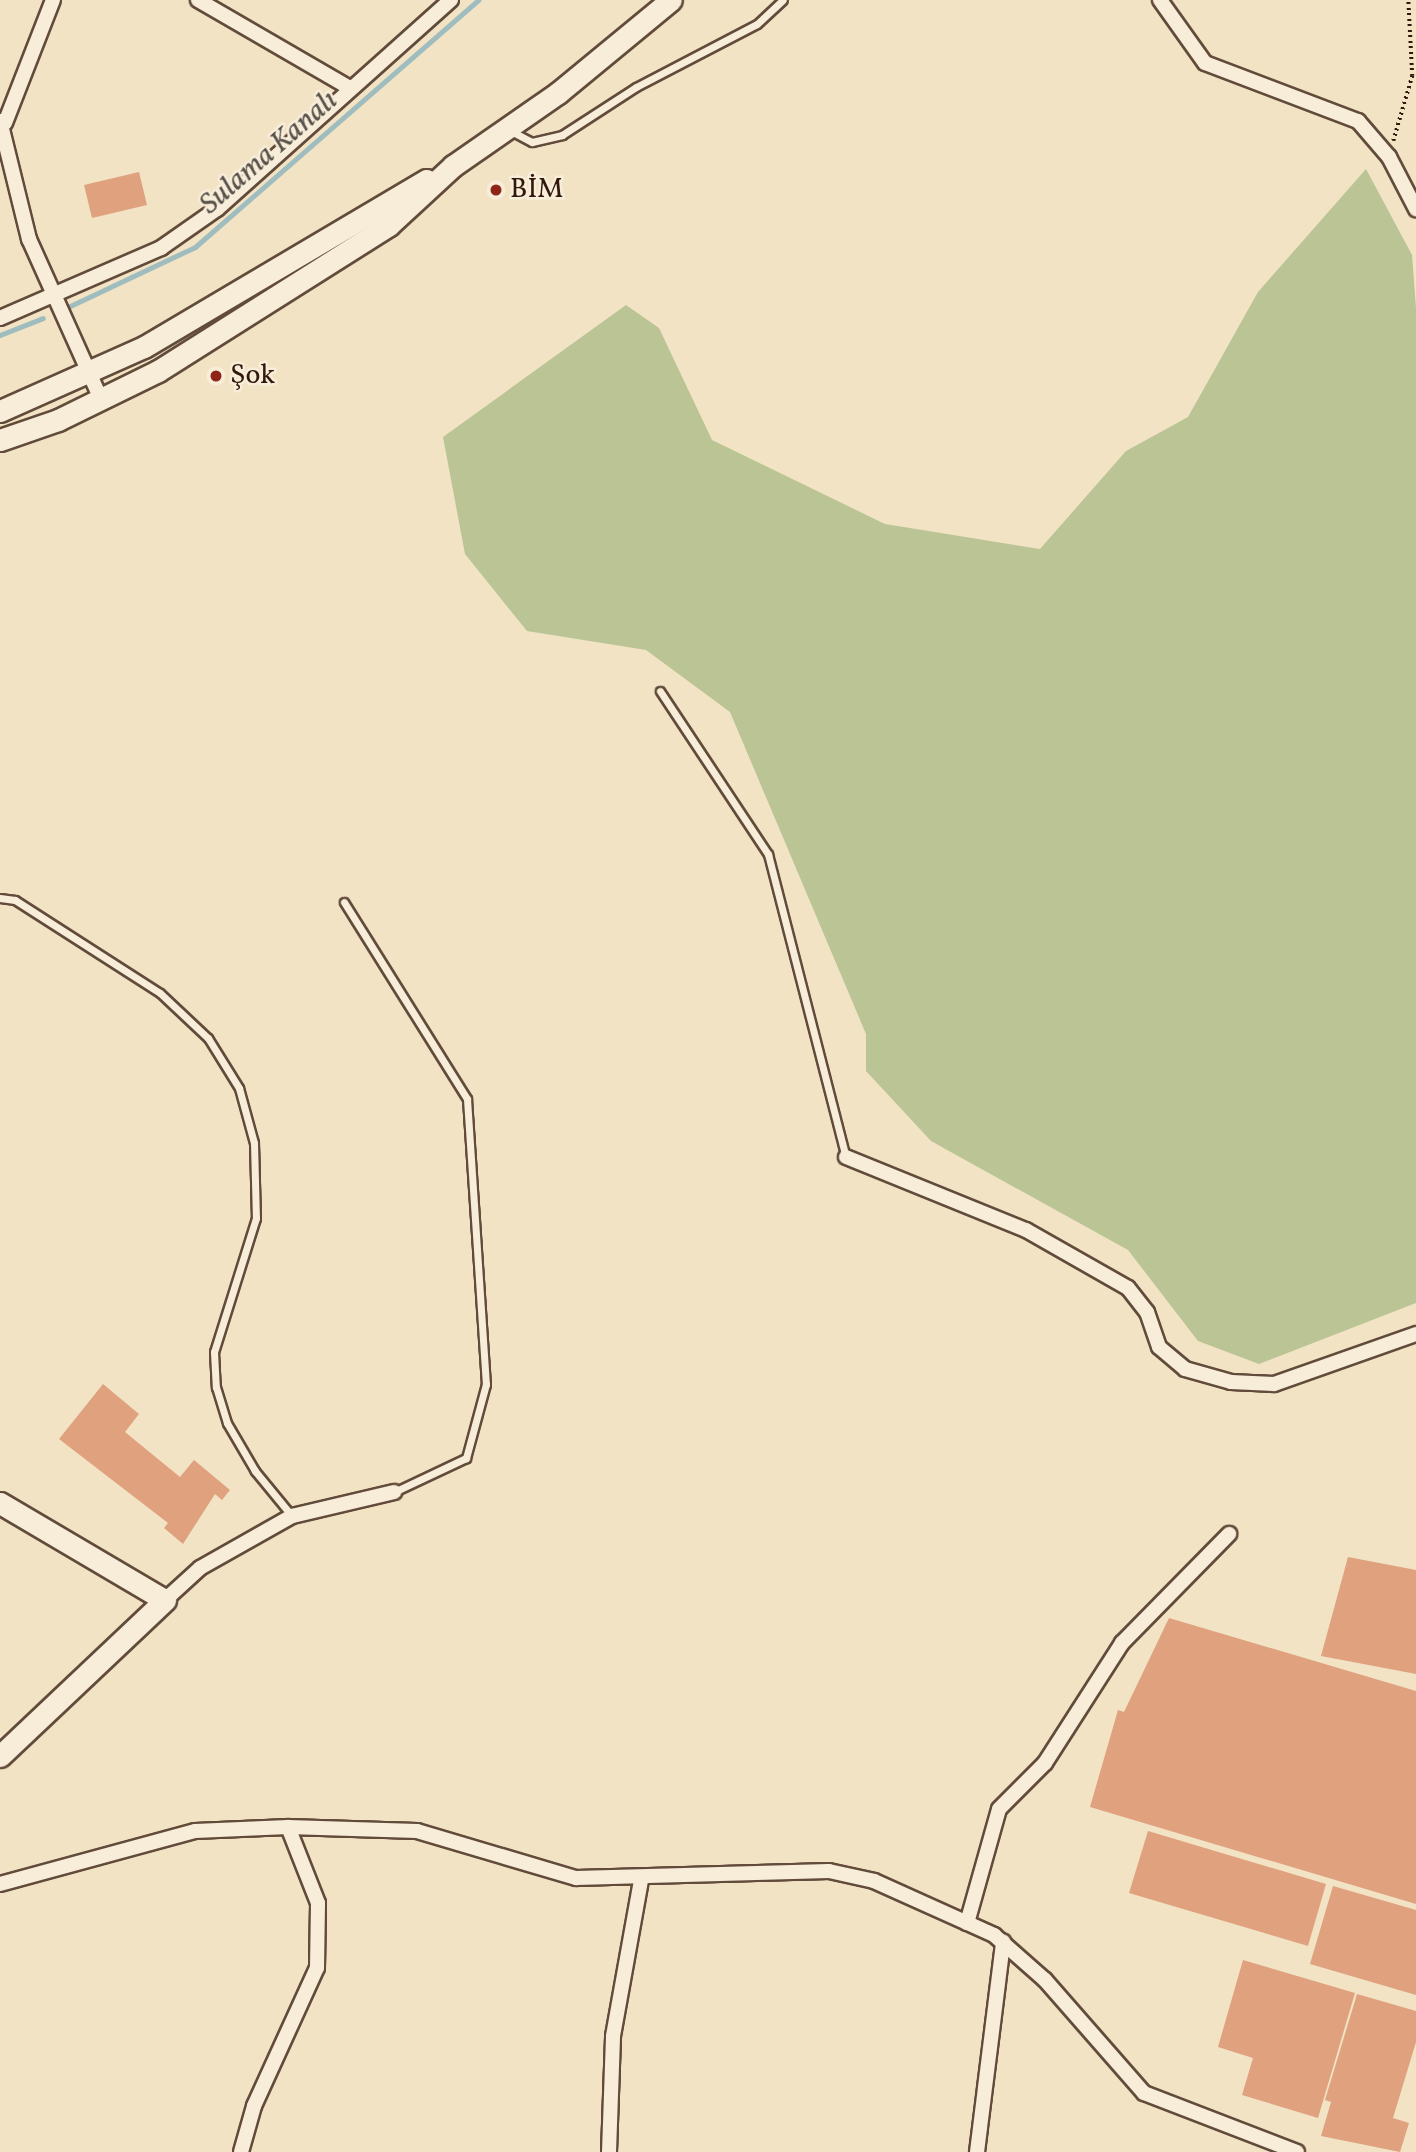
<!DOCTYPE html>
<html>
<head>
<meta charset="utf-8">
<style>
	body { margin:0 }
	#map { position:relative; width:1416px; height:2152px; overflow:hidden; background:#f2e3c5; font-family:Vollkorn,serif }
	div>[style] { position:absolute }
	.green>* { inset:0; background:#bac495 }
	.stream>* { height:5px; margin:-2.5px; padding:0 2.5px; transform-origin:2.5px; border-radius:2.5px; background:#9fbcbe }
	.building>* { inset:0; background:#dfa17e }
	.path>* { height:3.5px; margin-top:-1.75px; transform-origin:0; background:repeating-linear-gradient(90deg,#32180c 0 2px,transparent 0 5.5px) }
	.roads { filter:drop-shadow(2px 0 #624b3a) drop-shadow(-2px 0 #624b3a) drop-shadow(0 2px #624b3a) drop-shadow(0 -2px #624b3a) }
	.lane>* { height:7px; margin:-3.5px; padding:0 3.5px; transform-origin:3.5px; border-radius:3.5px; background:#f7edd9 }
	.street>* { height:14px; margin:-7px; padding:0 7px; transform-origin:7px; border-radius:7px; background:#f7edd9 }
	.secondary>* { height:21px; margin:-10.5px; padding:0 10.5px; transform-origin:10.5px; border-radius:10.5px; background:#f7edd9 }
	.dots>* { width:19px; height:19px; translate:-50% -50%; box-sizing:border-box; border:4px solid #f7edd9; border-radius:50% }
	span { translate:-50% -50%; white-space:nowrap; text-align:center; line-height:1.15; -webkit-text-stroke:5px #f7edd9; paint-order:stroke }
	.poi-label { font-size:28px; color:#32180c }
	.left { translate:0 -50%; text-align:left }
	.water-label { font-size:30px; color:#58514a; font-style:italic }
</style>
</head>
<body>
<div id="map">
	<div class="green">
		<div style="clip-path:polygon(1366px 169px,1412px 255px,1416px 308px,1416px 1303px,1259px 1364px,1198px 1341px,1128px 1250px,931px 1141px,866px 1071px,866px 1034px,730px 712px,646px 650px,527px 631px,465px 554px,443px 437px,626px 305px,659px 328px,712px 440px,885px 524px,1040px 549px,1126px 451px,1188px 417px,1258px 292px)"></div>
	</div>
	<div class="stream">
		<div style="left:68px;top:307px;width:140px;rotate:-25.3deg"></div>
		<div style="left:195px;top:247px;width:376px;rotate:-41.1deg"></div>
		<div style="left:0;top:335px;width:46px;rotate:-21.6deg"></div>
	</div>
	<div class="building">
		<div style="clip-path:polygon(139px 172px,147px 205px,92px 218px,84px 185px)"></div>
		<div style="clip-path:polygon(103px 1384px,139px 1414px,125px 1432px,180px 1477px,194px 1460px,230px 1490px,222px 1500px,215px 1494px,183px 1544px,164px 1528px,168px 1523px,59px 1439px)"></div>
		<div style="clip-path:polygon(1348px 1557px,1416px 1570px,1416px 1674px,1321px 1656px)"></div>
		<div style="clip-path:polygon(1169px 1618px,1416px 1691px,1416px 1904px,1090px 1807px,1118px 1710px,1124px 1712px)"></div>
		<div style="clip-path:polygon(1148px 1831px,1326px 1884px,1308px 1946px,1129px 1893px)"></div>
		<div style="clip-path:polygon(1333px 1886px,1416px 1910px,1416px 1995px,1310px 1964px)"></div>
		<div style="clip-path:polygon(1243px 1960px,1355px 1993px,1318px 2118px,1242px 2095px,1253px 2058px,1218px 2047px)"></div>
		<div style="clip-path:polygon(1357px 1994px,1416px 2011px,1416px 2042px,1393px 2118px,1409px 2123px,1400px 2152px,1321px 2136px,1331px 2102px,1325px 2100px)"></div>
	</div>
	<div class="path">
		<div style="left:1393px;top:141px;width:68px;rotate:-73.7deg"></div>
		<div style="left:1412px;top:76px;width:76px;rotate:-93deg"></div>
	</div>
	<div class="roads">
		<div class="lane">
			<div style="left:509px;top:130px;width:26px;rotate:28deg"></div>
			<div style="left:532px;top:142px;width:31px;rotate:-13deg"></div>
			<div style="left:562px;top:135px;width:88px;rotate:-33deg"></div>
			<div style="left:636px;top:87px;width:136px;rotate:-27.5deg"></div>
			<div style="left:757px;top:24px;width:35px;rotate:-43deg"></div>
			<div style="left:660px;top:691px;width:196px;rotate:56.5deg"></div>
			<div style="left:768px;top:854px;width:313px;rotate:75.6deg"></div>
			<div style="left:0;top:898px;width:15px;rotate:8deg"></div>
			<div style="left:15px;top:900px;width:172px;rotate:32.7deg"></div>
			<div style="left:160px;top:993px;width:66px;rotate:43.2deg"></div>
			<div style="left:208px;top:1038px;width:59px;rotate:58.2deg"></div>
			<div style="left:239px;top:1088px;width:57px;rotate:74.7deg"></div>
			<div style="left:254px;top:1143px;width:75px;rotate:88.5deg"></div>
			<div style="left:256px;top:1218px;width:140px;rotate:107.4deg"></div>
			<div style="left:214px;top:1352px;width:35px;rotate:87deg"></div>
			<div style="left:216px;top:1387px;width:38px;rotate:73deg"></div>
			<div style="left:227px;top:1423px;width:56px;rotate:59.7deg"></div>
			<div style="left:255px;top:1471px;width:58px;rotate:50.6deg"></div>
			<div style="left:344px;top:902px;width:232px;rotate:58deg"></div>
			<div style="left:467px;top:1099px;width:286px;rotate:86.2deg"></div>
			<div style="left:486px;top:1384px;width:77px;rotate:105.1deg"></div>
			<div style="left:466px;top:1458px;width:80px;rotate:154.7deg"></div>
		</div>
		<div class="street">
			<div style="left:198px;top:0;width:176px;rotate:30.1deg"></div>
			<div style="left:1160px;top:0;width:77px;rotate:54.5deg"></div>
			<div style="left:1205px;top:63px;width:164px;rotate:20.8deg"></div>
			<div style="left:1358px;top:121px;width:48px;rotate:49.3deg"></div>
			<div style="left:1389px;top:157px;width:59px;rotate:62.6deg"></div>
			<div style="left:0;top:121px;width:122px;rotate:76.2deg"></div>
			<div style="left:29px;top:239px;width:175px;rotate:65.8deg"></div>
			<div style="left:5px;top:123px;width:132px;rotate:-68.7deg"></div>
			<div style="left:0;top:318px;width:176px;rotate:-23.5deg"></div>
			<div style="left:161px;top:248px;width:68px;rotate:-34.9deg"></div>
			<div style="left:217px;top:209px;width:314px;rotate:-41.8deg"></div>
			<div style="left:846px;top:1157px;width:194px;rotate:22.1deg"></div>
			<div style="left:1026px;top:1230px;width:117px;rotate:29.6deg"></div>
			<div style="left:1128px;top:1288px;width:31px;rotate:52deg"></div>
			<div style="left:1147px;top:1312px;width:37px;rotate:71deg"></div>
			<div style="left:1159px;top:1347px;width:34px;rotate:40deg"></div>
			<div style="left:1185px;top:1369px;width:48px;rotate:15.8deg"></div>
			<div style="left:1231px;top:1382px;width:43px;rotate:2.7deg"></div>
			<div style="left:1274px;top:1384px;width:151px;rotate:-19.4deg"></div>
			<div style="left:165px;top:1600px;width:47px;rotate:-42.4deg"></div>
			<div style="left:200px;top:1568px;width:106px;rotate:-29.5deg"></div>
			<div style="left:292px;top:1516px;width:105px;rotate:-13.2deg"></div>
			<div style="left:0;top:1884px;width:202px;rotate:-15.2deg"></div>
			<div style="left:195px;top:1831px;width:93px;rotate:-2.5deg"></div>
			<div style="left:288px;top:1827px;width:129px;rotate:1.8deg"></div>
			<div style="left:417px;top:1831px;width:166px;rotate:16.5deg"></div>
			<div style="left:576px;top:1878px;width:253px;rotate:-1.6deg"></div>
			<div style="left:829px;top:1871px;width:46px;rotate:12.5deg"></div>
			<div style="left:874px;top:1881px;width:132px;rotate:24.2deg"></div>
			<div style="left:994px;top:1935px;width:68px;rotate:41.4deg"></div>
			<div style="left:1045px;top:1980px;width:150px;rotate:48.8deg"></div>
			<div style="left:1144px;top:2093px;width:164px;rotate:21.1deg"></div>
			<div style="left:967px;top:1923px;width:118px;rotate:-74.3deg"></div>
			<div style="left:999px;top:1809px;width:65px;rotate:-45deg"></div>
			<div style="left:1045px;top:1763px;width:143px;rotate:-57.3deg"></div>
			<div style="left:1122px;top:1643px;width:153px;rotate:-45.5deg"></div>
			<div style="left:241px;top:2152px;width:48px;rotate:-74.2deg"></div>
			<div style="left:254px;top:2106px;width:152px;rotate:-65.5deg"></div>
			<div style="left:317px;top:1968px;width:65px;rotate:-89.1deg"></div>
			<div style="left:318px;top:1903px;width:82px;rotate:-111.5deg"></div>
			<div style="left:609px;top:2152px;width:116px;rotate:-88deg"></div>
			<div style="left:613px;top:2036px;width:158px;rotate:-79.8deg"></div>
			<div style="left:977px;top:2152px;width:212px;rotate:-82.9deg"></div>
		</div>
		<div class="secondary">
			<div style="left:0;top:411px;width:158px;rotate:-24deg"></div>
			<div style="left:144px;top:347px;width:328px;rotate:-30.6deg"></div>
			<div style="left:0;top:440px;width:61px;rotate:-19deg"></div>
			<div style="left:58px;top:420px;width:111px;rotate:-26.1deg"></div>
			<div style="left:158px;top:371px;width:273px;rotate:-32.3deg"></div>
			<div style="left:389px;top:225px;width:87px;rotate:-42.7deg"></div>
			<div style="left:453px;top:166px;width:128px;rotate:-34.8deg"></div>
			<div style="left:558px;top:93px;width:146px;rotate:-39.5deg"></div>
			<div style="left:0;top:1503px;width:191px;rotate:30.5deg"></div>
			<div style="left:165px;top:1600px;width:227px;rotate:136.6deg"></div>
		</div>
	</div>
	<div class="dots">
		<div style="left:496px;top:190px;background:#8f2418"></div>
		<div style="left:216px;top:376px;background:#8f2418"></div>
	</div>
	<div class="poi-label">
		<span class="left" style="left:510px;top:190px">BİM</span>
		<span class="left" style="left:230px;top:376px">Şok</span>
	</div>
	<div class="water-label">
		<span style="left:269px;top:153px;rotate:-41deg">Sulama Kanalı</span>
	</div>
</div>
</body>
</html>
